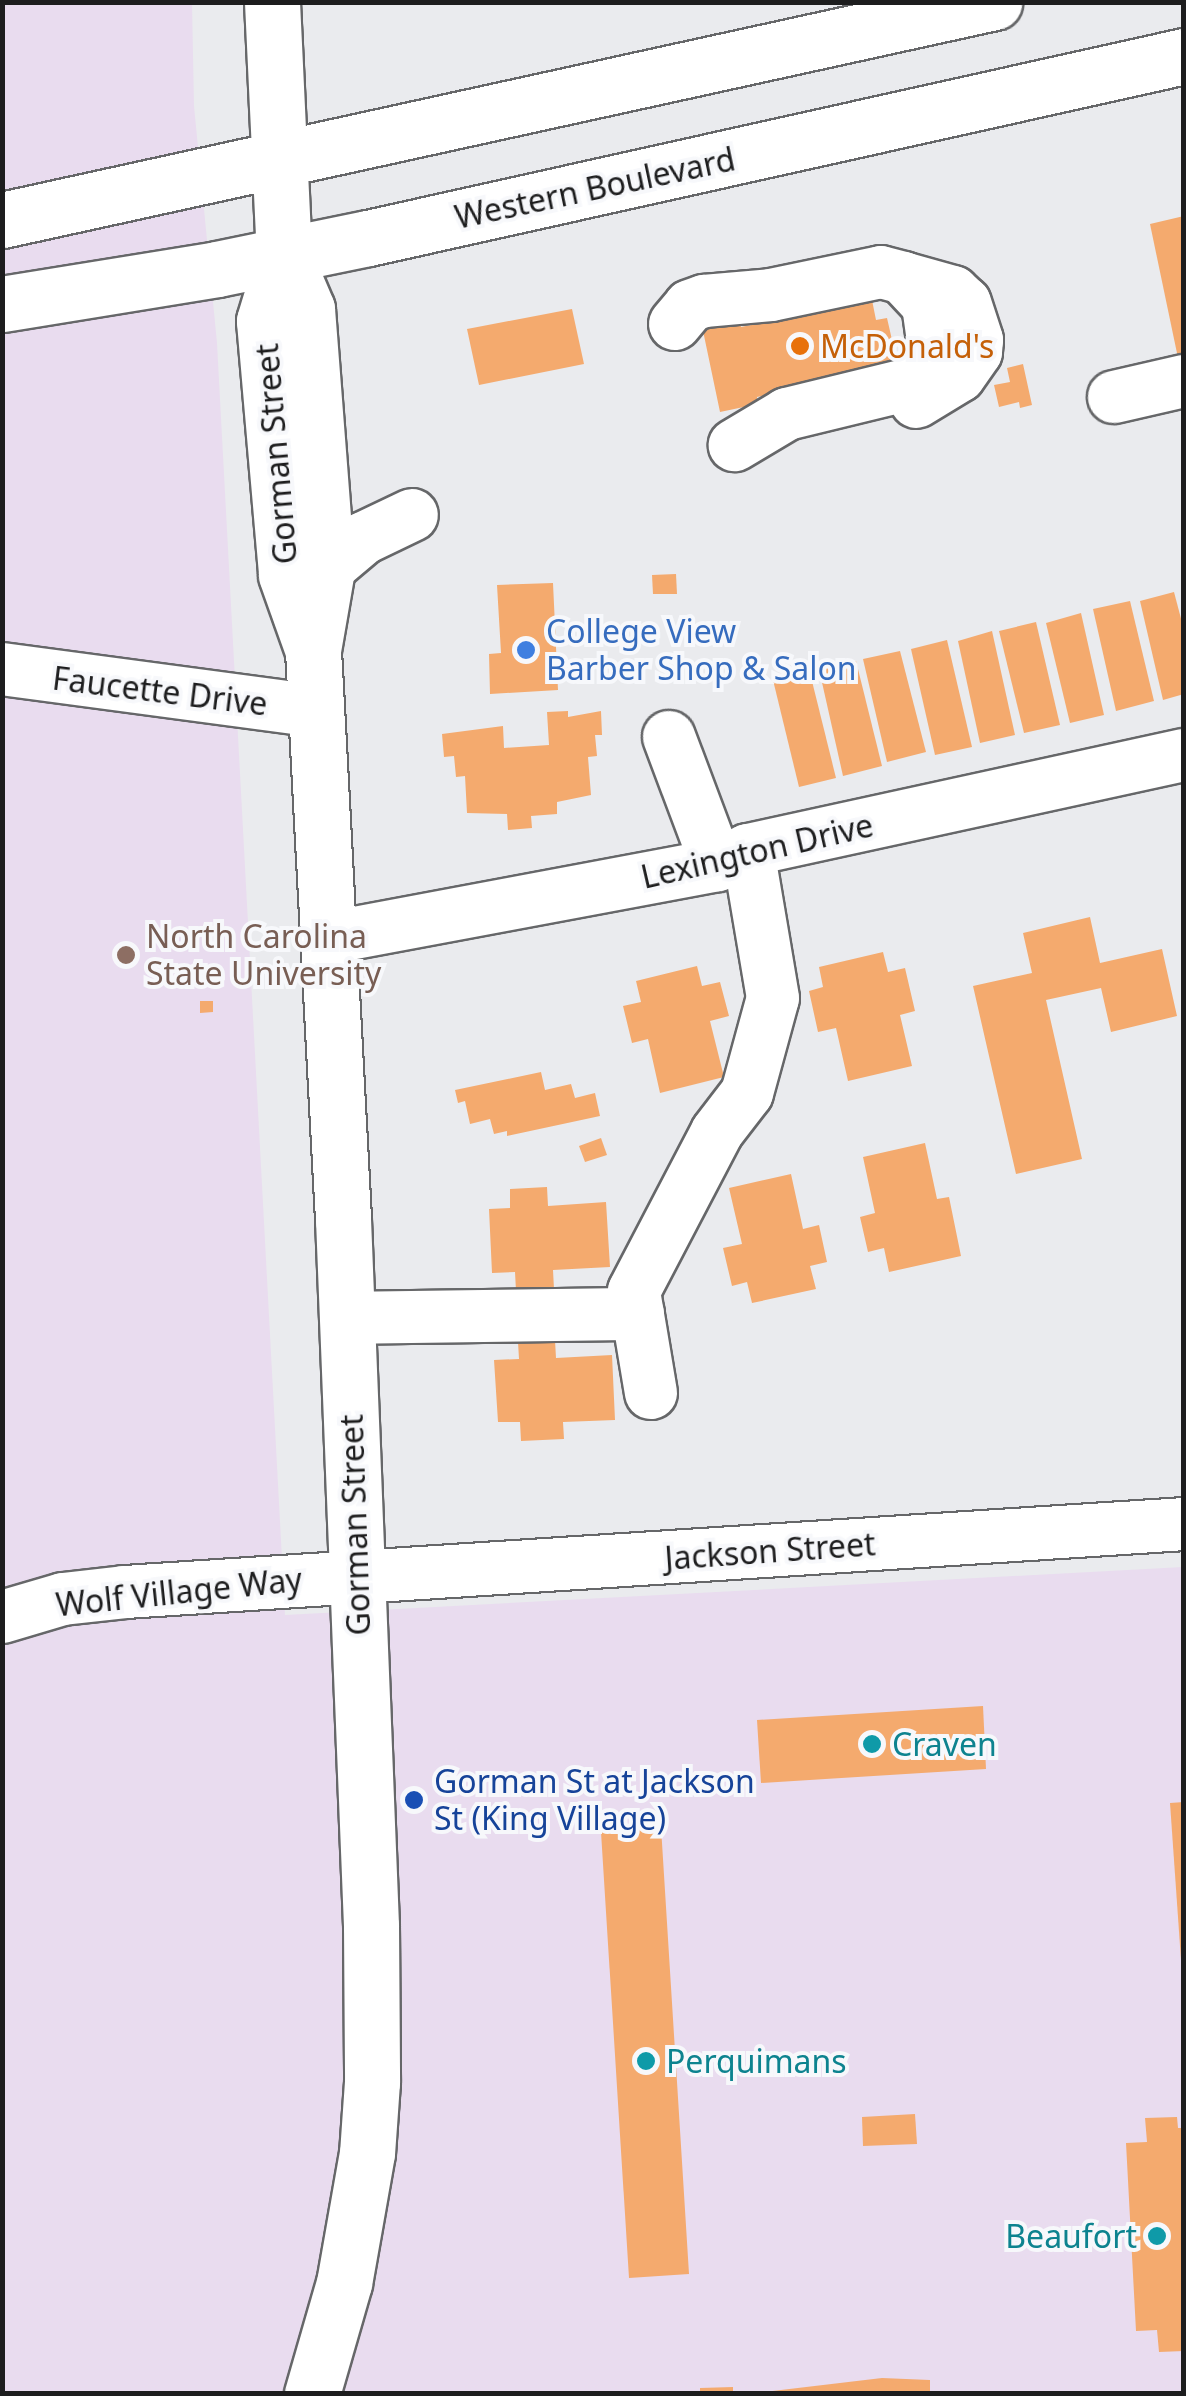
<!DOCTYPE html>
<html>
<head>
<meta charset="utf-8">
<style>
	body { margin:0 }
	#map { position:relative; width:1186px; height:2396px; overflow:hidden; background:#eaebee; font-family:"Noto Sans",sans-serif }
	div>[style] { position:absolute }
	.education>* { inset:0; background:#e9dcef }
	.building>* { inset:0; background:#f4aa6e }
	.roads { filter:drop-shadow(2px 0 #666769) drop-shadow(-2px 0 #666769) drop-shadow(0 2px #666769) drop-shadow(0 -2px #666769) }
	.minor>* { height:52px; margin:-26px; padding:0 26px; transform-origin:26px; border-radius:26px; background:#fff }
	.major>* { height:55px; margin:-27.5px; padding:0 27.5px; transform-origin:27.5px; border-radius:27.5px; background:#fff }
	.dots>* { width:28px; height:28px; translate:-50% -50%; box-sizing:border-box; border:5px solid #f7f8fb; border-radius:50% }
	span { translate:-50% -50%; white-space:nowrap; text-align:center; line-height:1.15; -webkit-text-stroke:8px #f7f8fb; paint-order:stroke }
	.street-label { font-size:32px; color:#1d1d1e }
	.food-label { font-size:32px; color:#c56008 }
	.left { translate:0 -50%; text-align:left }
	.shop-label { font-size:32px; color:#366cbe }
	.education-label { font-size:32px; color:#785e54 }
	.culture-label { font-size:32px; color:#0d838f }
	.right { translate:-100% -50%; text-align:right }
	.transit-label { font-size:32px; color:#164399 }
	.frame { position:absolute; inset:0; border:5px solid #1d1d1e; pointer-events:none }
</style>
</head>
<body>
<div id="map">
	<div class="education">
		<div style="clip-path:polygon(3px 3px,192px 3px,194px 106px,217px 343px,285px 1615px,1183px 1567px,1183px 2393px,3px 2394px)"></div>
	</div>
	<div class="building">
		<div style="clip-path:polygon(1184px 216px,1184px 356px,1178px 358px,1150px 224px)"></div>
		<div style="clip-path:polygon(869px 285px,876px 320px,887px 318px,898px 366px,757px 397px,758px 404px,720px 412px,702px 326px,739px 318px,741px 327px,766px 322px,763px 308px)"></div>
		<div style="clip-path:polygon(572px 309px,584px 364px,479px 385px,467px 329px)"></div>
		<div style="clip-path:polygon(1023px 364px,1032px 405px,1020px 408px,1019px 402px,999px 407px,994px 385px,1010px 382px,1007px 368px)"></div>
		<div style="clip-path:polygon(676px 574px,677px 594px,653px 594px,652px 575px)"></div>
		<div style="clip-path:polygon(553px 583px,558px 690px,490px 694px,489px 654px,501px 653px,497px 585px)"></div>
		<div style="clip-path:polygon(1174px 592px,1184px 630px,1184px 694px,1163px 700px,1140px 601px)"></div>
		<div style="clip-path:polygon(1130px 601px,1154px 701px,1116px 711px,1093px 609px)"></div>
		<div style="clip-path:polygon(1081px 613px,1104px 715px,1070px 723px,1046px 623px)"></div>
		<div style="clip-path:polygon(1036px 622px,1060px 725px,1024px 733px,999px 631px)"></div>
		<div style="clip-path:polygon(992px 631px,1015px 735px,980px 743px,958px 641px)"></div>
		<div style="clip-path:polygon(947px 640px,972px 747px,935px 755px,911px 649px)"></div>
		<div style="clip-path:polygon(900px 651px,926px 752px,887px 762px,863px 659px)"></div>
		<div style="clip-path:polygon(856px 661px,882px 766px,843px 776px,819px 669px)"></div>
		<div style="clip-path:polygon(810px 673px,836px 778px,799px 787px,773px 680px)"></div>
		<div style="clip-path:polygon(568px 711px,568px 717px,601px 711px,602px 735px,595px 735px,597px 756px,588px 757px,591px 795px,557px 802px,557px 814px,531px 816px,532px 828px,508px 830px,507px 814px,467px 813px,465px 776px,456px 777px,454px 756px,444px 757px,442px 734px,503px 726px,504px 748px,549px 745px,547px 712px)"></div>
		<div style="clip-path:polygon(1090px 917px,1100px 963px,1162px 949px,1177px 1016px,1111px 1032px,1101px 988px,1046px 1000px,1082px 1159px,1016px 1174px,973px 986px,1032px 973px,1023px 933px)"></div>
		<div style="clip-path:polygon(883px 952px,888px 972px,905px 968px,915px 1011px,900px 1015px,912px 1066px,848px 1081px,836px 1028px,818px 1032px,809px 991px,823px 987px,819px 967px)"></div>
		<div style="clip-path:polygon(697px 966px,702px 986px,720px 982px,729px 1016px,710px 1021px,724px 1077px,660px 1093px,648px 1039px,632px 1043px,623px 1006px,641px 1002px,636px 981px)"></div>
		<div style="clip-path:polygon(200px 1001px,213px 1001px,213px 1012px,200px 1013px)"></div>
		<div style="clip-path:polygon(541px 1072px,545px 1090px,571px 1084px,575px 1098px,595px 1093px,600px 1116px,507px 1136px,507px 1131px,494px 1134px,490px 1119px,470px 1124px,465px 1101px,458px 1103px,455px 1090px)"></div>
		<div style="clip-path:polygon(601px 1138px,607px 1155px,585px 1162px,579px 1146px)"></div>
		<div style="clip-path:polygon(925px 1143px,937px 1199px,949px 1197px,961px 1256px,889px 1272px,884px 1248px,868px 1252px,860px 1217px,875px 1213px,863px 1157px)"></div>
		<div style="clip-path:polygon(791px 1174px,803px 1229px,819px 1225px,827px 1262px,810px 1266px,816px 1289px,752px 1303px,747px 1282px,732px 1286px,723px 1248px,742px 1244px,729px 1188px)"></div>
		<div style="clip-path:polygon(547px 1187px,548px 1206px,606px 1202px,610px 1267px,553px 1270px,554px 1289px,516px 1291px,515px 1272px,492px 1273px,489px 1209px,510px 1208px,510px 1189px)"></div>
		<div style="clip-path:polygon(555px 1340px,556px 1358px,612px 1355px,615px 1420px,563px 1422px,564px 1439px,521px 1441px,520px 1422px,498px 1422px,494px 1360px,519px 1359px,518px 1342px)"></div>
		<div style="clip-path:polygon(983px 1706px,986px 1769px,761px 1783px,757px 1720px)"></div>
		<div style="clip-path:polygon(1184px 1802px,1184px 1959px,1181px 1960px,1170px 1803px)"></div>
		<div style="clip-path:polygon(661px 1827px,689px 2274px,629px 2278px,601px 1832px)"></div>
		<div style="clip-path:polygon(915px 2114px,917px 2144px,863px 2146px,862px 2117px)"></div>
		<div style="clip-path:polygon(1177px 2117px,1178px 2128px,1184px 2128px,1184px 2351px,1159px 2352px,1157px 2330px,1136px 2331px,1126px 2143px,1147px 2142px,1145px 2118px)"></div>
		<div style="clip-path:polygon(882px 2378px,930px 2380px,930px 2394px,748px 2394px)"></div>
		<div style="clip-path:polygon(733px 2387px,733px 2394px,700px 2394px,700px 2388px)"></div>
	</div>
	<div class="roads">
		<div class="minor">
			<div style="left:903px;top:278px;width:52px;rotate:15.6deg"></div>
			<div style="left:953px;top:292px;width:16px;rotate:43deg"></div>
			<div style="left:965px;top:303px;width:39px;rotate:72deg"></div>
			<div style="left:977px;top:340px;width:12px;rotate:95deg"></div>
			<div style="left:976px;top:352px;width:29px;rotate:125deg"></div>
			<div style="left:959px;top:376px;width:50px;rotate:148.8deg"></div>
			<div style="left:675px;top:324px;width:23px;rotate:-50deg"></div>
			<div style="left:690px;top:306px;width:15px;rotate:-20deg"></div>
			<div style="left:704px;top:301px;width:67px;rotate:-5.1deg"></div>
			<div style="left:771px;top:295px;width:112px;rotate:-11.8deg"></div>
			<div style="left:881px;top:272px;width:23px;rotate:15deg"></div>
			<div style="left:903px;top:278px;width:37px;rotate:47deg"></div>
			<div style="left:928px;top:305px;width:50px;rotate:82deg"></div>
			<div style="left:935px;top:355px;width:13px;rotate:113deg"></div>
			<div style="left:930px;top:367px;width:23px;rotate:135deg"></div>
			<div style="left:914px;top:383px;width:131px;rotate:166.3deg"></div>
			<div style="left:787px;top:414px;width:61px;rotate:149.2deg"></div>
			<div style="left:1114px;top:397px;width:72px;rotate:-12.9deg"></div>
			<div style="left:327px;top:569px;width:48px;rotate:-40deg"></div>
			<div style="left:364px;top:538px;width:53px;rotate:-25.6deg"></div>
			<div style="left:2px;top:669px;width:318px;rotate:7.6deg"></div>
			<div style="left:669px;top:737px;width:137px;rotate:69.4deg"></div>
			<div style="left:328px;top:938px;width:396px;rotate:-10.6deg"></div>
			<div style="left:717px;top:865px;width:34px;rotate:-26deg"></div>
			<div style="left:748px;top:850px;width:446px;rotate:-12.3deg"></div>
			<div style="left:347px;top:1318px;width:291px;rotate:-0.8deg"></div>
			<div style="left:651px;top:1393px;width:103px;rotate:-99.5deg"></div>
			<div style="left:634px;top:1291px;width:179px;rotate:-62.4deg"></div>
			<div style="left:717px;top:1132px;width:49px;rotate:-52.4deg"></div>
			<div style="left:747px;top:1093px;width:98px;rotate:-74.7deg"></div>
			<div style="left:773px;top:998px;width:150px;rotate:-99.6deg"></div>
			<div style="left:2px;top:1617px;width:64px;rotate:-16.4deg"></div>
			<div style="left:63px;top:1599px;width:62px;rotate:-6.4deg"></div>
			<div style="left:125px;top:1592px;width:1061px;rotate:-3.67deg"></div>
		</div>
		<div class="major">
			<div style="left:272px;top:2px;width:253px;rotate:87.3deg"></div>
			<div style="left:284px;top:255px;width:69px;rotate:106.9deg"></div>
			<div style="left:264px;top:321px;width:255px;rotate:85deg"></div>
			<div style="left:286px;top:575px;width:77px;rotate:70.4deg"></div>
			<div style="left:2px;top:220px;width:1016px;rotate:-12.39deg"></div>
			<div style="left:284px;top:255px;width:59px;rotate:66.9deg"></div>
			<div style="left:307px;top:309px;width:261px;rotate:85.6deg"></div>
			<div style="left:327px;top:569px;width:82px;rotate:99.8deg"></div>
			<div style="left:313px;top:650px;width:570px;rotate:86.98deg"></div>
			<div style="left:343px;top:1219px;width:708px;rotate:87.73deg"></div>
			<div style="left:371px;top:1926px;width:156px;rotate:89.6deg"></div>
			<div style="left:372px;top:2082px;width:71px;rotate:94deg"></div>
			<div style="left:367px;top:2153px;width:132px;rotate:100deg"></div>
			<div style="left:344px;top:2283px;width:116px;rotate:106.1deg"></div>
			<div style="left:2px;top:304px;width:218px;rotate:-9.2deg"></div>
			<div style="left:217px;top:269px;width:154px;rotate:-11.6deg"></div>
			<div style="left:368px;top:238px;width:836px;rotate:-12.57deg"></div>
		</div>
	</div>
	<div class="dots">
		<div style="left:800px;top:346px;background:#e8710a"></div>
		<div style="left:526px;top:650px;background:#3f7fe0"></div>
		<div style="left:126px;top:955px;background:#8d6e63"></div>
		<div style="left:872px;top:1744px;background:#0f9aa8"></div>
		<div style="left:414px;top:1800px;background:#1a4fb4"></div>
		<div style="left:646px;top:2061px;background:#0f9aa8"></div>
		<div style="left:1157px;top:2236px;background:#0f9aa8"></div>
	</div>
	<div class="street-label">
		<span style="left:595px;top:188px;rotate:-12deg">Western Boulevard</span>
		<span style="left:276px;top:454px;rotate:-95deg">Gorman Street</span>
		<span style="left:160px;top:691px;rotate:7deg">Faucette Drive</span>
		<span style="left:757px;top:851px;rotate:-13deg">Lexington Drive</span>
		<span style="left:355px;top:1525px;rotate:-92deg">Gorman Street</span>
		<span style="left:770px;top:1551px;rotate:-4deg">Jackson Street</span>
		<span style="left:179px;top:1592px;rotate:-6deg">Wolf Village Way</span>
	</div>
	<div class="food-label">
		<span class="left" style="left:820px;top:346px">McDonald's</span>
	</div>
	<div class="shop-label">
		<span class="left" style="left:546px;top:650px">College View<br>Barber Shop &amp; Salon</span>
	</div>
	<div class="education-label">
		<span class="left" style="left:146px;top:955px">North Carolina<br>State University</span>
	</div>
	<div class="culture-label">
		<span class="left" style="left:892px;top:1744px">Craven</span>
		<span class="left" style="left:666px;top:2061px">Perquimans</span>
		<span class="right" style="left:1137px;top:2236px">Beaufort</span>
	</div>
	<div class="transit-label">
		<span class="left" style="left:434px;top:1800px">Gorman St at Jackson<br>St (King Village)</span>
	</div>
	<div class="frame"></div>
</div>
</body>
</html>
